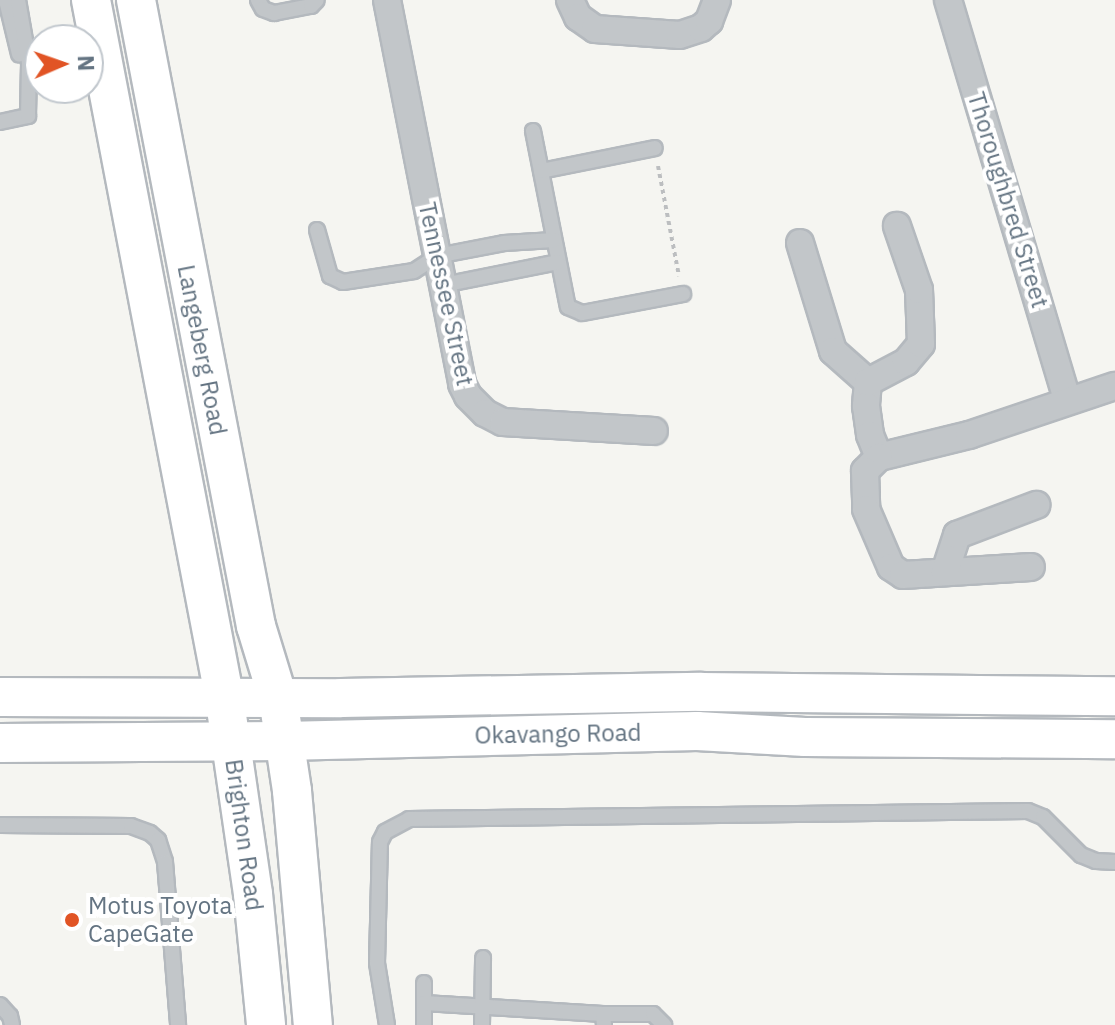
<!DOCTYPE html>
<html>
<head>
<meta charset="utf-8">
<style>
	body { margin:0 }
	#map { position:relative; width:1115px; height:1025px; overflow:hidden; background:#f5f5f1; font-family:"IBM Plex Sans",sans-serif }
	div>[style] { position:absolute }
	.path>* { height:4px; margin-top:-2px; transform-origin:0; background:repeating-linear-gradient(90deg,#bcbec0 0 4px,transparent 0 8px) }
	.roads { filter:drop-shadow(2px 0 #b4b9be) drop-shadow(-2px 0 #b4b9be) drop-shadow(0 2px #b4b9be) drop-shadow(0 -2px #b4b9be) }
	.lane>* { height:14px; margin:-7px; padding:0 7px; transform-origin:7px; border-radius:7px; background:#c2c6c9 }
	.street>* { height:26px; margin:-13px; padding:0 13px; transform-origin:13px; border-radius:13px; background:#c2c6c9 }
	.secondary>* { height:38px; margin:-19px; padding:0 19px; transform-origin:19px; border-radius:19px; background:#fff }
	.dots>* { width:22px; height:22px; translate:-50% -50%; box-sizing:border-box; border:4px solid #fff; border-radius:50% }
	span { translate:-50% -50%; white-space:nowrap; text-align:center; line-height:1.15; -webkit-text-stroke:8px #fff; paint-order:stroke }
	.street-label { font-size:24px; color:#647482 }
	.poi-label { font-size:24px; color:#647482 }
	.left { translate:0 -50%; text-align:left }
	.north { position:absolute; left:24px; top:24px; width:80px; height:80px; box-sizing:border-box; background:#fff; border:2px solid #c1c7cd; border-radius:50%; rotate:88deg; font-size:22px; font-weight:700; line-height:32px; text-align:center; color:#647482 }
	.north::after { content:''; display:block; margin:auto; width:28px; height:36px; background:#e15425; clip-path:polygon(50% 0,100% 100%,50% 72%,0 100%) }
</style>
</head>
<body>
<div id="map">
	<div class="path">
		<div style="left:658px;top:166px;width:112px;rotate:79.2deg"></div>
	</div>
	<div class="roads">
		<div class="lane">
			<div style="left:6px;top:0;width:56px;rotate:76.5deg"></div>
			<div style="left:258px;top:0;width:10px;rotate:61deg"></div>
			<div style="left:263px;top:9px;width:12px;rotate:20deg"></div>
			<div style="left:274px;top:13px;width:38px;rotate:-11deg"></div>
			<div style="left:311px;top:6px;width:8px;rotate:-45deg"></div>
			<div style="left:0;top:122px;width:29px;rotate:-12deg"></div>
			<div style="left:28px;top:116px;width:53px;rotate:-88.9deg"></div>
			<div style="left:29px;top:63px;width:64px;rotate:-99.9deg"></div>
			<div style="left:533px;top:131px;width:179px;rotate:78.8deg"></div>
			<div style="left:568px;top:307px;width:15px;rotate:23deg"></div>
			<div style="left:582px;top:313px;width:103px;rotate:-10.7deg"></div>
			<div style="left:541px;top:171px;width:116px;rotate:-11.4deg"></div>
			<div style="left:317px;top:230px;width:48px;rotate:74.2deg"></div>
			<div style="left:330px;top:276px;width:14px;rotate:25deg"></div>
			<div style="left:343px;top:282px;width:72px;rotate:-8.8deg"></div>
			<div style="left:414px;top:271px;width:27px;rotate:-33deg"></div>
			<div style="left:437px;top:256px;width:68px;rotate:-11deg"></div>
			<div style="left:504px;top:243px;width:50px;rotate:-3.4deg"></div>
			<div style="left:443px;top:285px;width:117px;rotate:-11.3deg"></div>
			<div style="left:0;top:825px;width:131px;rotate:0.4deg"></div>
			<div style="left:131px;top:826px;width:20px;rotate:20deg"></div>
			<div style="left:150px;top:833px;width:11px;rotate:41deg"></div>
			<div style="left:158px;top:840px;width:23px;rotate:72deg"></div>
			<div style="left:165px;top:862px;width:164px;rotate:85.4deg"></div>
			<div style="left:424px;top:983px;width:42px;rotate:90deg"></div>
			<div style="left:424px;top:1003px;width:179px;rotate:3.5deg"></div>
			<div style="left:603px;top:1014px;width:11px;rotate:85deg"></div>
			<div style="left:0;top:1005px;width:15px;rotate:48deg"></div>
			<div style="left:10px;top:1016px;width:9px;rotate:77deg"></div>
			<div style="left:603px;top:1014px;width:50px"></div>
			<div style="left:653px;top:1014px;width:16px;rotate:45deg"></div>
			<div style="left:387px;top:1025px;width:63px;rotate:-99.2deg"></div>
			<div style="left:377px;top:963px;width:121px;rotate:-88.6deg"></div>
			<div style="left:380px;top:842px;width:11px;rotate:-63deg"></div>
			<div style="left:385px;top:832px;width:27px;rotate:-28deg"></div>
			<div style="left:409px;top:819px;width:619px;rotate:-0.74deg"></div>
			<div style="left:1028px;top:811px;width:16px;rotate:22deg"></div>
			<div style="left:1043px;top:817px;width:54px;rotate:45deg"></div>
			<div style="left:1081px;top:855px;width:16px;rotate:22deg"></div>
			<div style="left:1096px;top:861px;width:19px;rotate:3deg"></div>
			<div style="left:482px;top:1025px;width:67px;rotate:-89.1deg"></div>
		</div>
		<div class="street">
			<div style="left:387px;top:0;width:391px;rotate:78.9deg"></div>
			<div style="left:462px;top:384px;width:13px;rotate:63deg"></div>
			<div style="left:468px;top:396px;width:24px;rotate:45deg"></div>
			<div style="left:485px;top:413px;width:20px;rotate:27deg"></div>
			<div style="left:503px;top:422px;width:151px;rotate:3.4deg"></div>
			<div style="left:570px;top:0;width:19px;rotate:65deg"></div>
			<div style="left:578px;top:17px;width:21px;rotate:35deg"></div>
			<div style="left:595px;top:29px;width:85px;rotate:4deg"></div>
			<div style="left:680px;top:35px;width:22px;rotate:-18deg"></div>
			<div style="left:701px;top:28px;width:11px;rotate:-41deg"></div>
			<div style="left:709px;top:21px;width:22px;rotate:-69deg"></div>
			<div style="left:948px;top:0;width:416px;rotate:73.4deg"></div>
			<div style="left:800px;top:243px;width:113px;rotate:73deg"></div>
			<div style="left:833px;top:351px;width:47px;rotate:41.5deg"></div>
			<div style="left:868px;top:382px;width:24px;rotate:95deg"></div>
			<div style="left:866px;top:406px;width:29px;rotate:82deg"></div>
			<div style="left:870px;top:435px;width:24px;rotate:68deg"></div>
			<div style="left:879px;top:457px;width:93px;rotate:-13.7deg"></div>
			<div style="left:969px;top:435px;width:154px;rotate:-18.6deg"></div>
			<div style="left:868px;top:382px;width:43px;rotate:-27.8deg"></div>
			<div style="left:906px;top:362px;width:23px;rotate:-50deg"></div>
			<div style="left:921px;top:344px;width:54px;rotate:-92.1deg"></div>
			<div style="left:919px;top:290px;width:68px;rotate:-109deg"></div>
			<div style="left:879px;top:457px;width:20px;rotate:135deg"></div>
			<div style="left:865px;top:471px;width:38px;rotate:88deg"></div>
			<div style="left:866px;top:509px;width:63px;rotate:66.7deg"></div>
			<div style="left:891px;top:567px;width:14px;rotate:34deg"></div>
			<div style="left:903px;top:575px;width:128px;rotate:-3.6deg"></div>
			<div style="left:945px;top:572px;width:39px;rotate:-72deg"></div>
			<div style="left:957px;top:535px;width:85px;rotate:-20.8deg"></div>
		</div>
		<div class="secondary">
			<div style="left:91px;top:0;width:708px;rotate:79.17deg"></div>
			<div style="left:224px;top:695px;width:201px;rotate:81.7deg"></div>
			<div style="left:253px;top:894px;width:132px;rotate:84.3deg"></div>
			<div style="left:136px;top:0;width:637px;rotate:79.15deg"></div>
			<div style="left:256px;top:626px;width:75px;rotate:73deg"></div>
			<div style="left:278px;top:698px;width:94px;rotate:81.4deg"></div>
			<div style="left:292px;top:791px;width:235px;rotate:84.9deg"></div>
			<div style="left:0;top:697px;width:341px;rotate:0.2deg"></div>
			<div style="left:341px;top:698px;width:360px;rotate:-1deg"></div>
			<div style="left:701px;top:692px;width:414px;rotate:0.6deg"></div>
			<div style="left:0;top:743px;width:284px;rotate:-0.4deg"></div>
			<div style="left:284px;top:741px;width:413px;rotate:-1.4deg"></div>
			<div style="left:697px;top:731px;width:108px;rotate:3.2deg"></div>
			<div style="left:805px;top:737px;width:310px;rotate:0.4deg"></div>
		</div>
	</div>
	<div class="dots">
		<div style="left:72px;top:920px;background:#e15425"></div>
	</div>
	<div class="street-label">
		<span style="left:1008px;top:200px;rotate:73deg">Thoroughbred Street</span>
		<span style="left:446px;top:294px;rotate:78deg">Tennessee Street</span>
		<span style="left:202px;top:350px;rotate:79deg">Langeberg Road</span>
		<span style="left:558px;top:734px;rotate:-1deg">Okavango Road</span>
		<span style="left:244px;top:835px;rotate:82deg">Brighton Road</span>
	</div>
	<div class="poi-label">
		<span class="left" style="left:88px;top:920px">Motus Toyota<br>CapeGate</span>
	</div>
	<div class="north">N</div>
</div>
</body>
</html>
